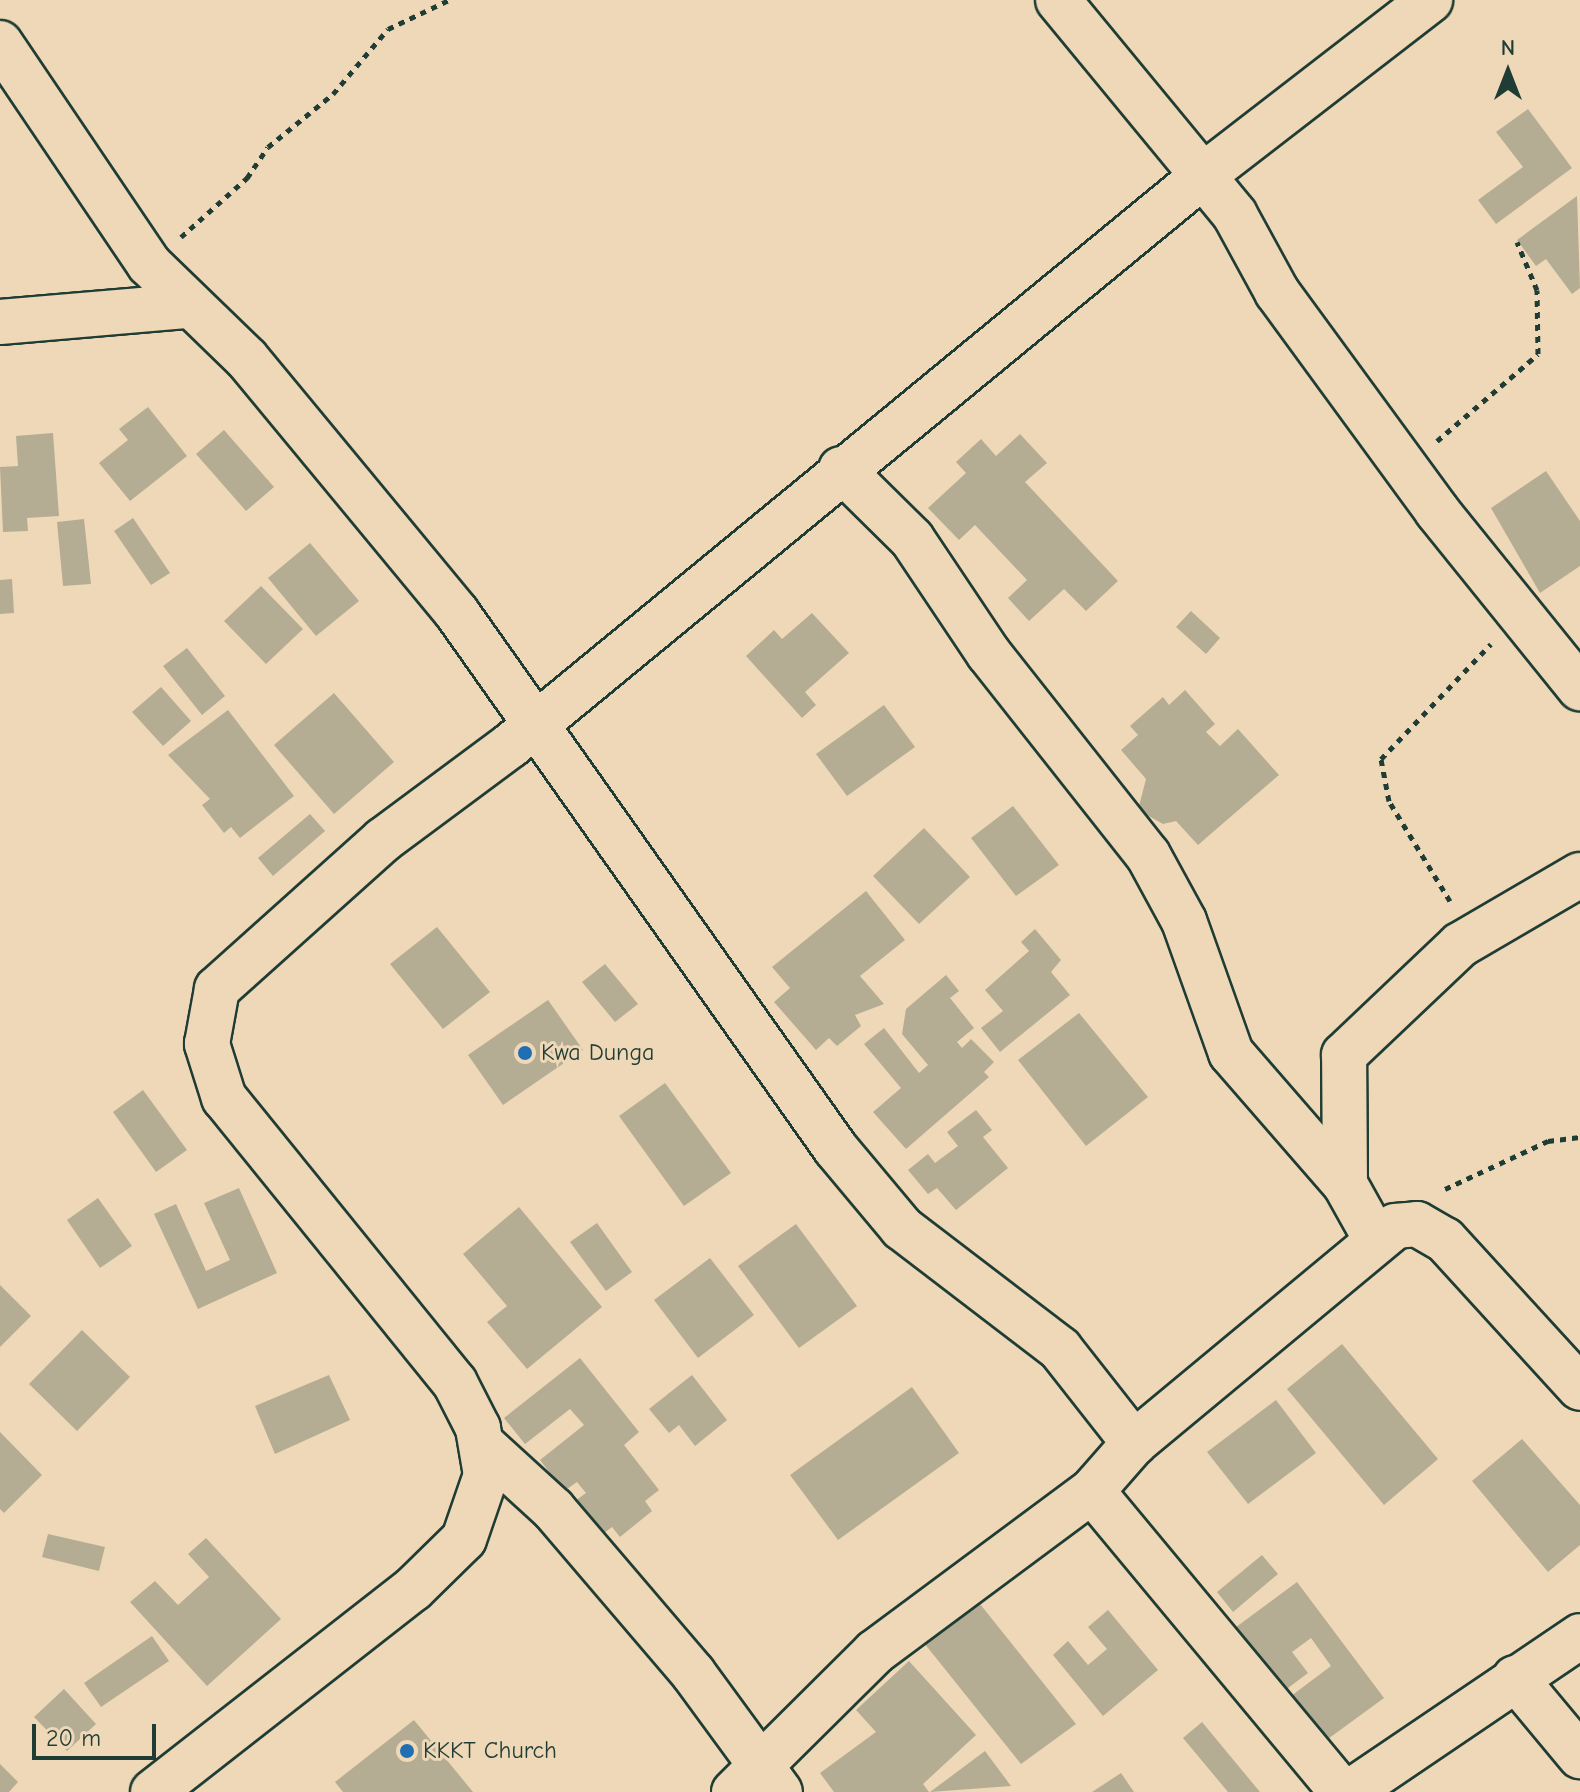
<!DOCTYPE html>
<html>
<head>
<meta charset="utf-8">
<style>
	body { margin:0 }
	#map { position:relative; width:1580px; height:1792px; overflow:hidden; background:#efd8b7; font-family:"Comic Neue",sans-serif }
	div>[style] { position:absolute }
	.building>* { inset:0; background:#b4ad93 }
	.path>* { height:5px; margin-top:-2.5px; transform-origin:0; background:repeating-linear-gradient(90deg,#1f3d34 0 6px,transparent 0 12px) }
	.roads { filter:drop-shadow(2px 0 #1f3d34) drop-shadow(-2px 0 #1f3d34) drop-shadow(0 2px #1f3d34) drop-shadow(0 -2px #1f3d34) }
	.minor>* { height:44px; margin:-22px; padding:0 22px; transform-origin:22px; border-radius:22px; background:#efd8b7 }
	.dots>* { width:22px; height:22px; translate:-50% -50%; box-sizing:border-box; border:4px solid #efd8b7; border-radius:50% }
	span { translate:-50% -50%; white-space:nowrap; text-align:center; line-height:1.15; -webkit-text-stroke:6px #efd8b7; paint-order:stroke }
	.poi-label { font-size:24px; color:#1f3d34 }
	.left { translate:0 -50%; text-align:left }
	.north { position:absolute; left:1468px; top:32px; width:80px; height:80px; -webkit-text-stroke:6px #efd8b7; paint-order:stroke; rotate:0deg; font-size:22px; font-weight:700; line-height:32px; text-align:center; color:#1f3d34 }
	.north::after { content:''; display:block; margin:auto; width:28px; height:36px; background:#1f3d34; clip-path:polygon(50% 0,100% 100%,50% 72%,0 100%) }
	.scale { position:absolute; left:32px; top:1724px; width:124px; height:36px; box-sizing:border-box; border:4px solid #1f3d34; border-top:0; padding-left:10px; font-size:24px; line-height:28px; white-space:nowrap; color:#1f3d34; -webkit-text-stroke:6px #efd8b7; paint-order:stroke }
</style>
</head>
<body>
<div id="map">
	<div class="building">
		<div style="clip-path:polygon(1528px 109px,1572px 168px,1496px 224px,1478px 200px,1523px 167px,1496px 132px)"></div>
		<div style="clip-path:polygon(1577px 196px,1580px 288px,1572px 294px,1546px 259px,1536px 266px,1517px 240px)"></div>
		<div style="clip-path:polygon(148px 407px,187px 456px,130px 501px,99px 463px,128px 440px,119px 429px)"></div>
		<div style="clip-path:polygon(224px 430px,274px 487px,246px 511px,196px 454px)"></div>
		<div style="clip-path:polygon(53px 433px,59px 516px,27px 518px,28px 531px,3px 532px,0 467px,18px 466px,16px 436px)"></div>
		<div style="clip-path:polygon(1020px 434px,1047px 463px,1025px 482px,1118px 581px,1086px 611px,1064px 589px,1029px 621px,1008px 598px,1027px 580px,975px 525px,959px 540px,928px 508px,966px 473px,956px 462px,981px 439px,996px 456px)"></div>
		<div style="clip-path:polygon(1546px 471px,1580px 521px,1580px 566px,1540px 593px,1491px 508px)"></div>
		<div style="clip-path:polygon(133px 518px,170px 573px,151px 585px,114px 531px)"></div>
		<div style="clip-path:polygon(84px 519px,91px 584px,63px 586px,57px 522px)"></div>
		<div style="clip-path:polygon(310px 543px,359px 601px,316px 636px,268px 578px)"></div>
		<div style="clip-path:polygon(12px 579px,14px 613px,0 614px,0 580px)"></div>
		<div style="clip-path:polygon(261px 586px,303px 629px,266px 664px,224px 621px)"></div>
		<div style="clip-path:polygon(1191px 611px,1220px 638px,1206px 654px,1176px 627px)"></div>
		<div style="clip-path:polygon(812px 613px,849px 653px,805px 692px,816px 705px,802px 718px,746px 656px,774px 630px,782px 639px)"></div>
		<div style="clip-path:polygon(187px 648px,225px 696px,202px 715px,163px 666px)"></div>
		<div style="clip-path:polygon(161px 687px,191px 721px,163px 746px,132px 712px)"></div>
		<div style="clip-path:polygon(1185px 690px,1215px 724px,1206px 732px,1220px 746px,1238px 729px,1279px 775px,1198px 845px,1176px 821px,1163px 824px,1138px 810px,1146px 779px,1121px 750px,1138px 735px,1130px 726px,1163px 697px,1169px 705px)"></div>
		<div style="clip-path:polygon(334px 693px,394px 762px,334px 814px,274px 745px)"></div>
		<div style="clip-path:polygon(884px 705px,915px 747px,847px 796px,816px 754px)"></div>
		<div style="clip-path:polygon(228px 710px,294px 796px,240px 838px,231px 827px,224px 833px,202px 805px,210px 799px,168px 755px)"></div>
		<div style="clip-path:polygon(1013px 806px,1059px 865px,1016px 896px,971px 838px)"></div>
		<div style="clip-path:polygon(310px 814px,325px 831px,273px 876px,258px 858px)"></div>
		<div style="clip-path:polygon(924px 828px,970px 877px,919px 924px,873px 876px)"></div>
		<div style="clip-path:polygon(866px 891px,905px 940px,860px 976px,884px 1004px,855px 1015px,861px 1026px,837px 1046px,829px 1038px,816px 1050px,774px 1002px,790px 988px,772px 967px)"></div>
		<div style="clip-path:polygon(437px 927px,490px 992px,443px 1029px,390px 964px)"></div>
		<div style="clip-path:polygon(1035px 929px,1061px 960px,1051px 972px,1070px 995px,1000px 1052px,981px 1028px,1003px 1011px,985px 990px,1029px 951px,1021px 942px)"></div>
		<div style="clip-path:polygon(605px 964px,638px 1004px,615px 1022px,582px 982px)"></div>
		<div style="clip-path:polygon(946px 975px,959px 991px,950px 998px,974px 1028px,957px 1042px,962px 1048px,971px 1039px,994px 1062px,984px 1072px,989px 1077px,906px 1149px,873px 1112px,901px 1088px,864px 1044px,884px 1028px,919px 1073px,928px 1065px,902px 1034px,906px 1009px)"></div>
		<div style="clip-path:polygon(548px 1000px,583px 1050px,503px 1105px,468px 1055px)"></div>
		<div style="clip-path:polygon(1079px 1013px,1148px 1097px,1086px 1146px,1018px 1060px)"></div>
		<div style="clip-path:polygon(665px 1083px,731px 1173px,684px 1206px,619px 1116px)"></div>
		<div style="clip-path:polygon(143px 1090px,187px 1150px,156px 1172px,113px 1112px)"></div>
		<div style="clip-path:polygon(976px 1110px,992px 1130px,983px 1137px,1008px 1168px,956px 1210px,937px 1188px,928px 1194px,908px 1170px,928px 1154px,935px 1163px,958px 1146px,947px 1132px)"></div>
		<div style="clip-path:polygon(239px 1188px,277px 1273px,198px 1309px,154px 1214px,176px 1204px,206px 1271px,230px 1260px,204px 1203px)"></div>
		<div style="clip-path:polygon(98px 1198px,132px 1246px,100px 1268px,67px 1220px)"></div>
		<div style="clip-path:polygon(519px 1207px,602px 1307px,527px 1369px,487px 1322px,507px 1306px,463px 1254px)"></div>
		<div style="clip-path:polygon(597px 1223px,632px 1272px,606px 1291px,570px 1242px)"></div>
		<div style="clip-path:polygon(796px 1224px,857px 1306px,799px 1348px,738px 1266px)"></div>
		<div style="clip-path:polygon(710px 1258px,754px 1315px,698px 1358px,654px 1300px)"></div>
		<div style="clip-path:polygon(0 1285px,31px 1316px,0 1347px)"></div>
		<div style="clip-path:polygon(82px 1330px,130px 1377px,77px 1431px,29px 1384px)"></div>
		<div style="clip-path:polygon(1342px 1344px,1438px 1459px,1384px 1505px,1287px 1389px)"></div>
		<div style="clip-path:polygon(580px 1358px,639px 1432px,624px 1445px,659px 1490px,645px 1501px,652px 1511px,620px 1537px,612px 1527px,595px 1540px,568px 1506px,586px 1493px,577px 1482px,564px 1491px,540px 1460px,584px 1425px,570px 1409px,525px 1444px,504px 1418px)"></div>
		<div style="clip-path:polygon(329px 1375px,350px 1420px,275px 1454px,255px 1406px)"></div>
		<div style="clip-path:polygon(692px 1375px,727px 1420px,695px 1446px,679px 1425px,669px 1433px,649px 1409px)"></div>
		<div style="clip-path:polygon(912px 1387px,959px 1453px,838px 1540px,790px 1475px)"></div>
		<div style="clip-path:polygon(1276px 1400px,1316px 1453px,1248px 1504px,1207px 1452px)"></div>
		<div style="clip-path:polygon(0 1432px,42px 1475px,4px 1513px,0 1509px)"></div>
		<div style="clip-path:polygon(1522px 1439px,1580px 1505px,1580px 1545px,1548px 1572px,1472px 1481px)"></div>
		<div style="clip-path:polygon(48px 1534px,105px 1547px,99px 1571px,42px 1557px)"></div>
		<div style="clip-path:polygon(206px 1538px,281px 1619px,207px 1686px,130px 1602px,155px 1581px,178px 1605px,209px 1577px,188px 1554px)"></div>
		<div style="clip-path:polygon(1262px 1555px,1278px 1574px,1233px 1612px,1217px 1592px)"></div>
		<div style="clip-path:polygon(1297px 1582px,1384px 1698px,1321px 1744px,1287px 1699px,1331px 1666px,1311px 1638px,1292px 1652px,1308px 1673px,1272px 1700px,1224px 1636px)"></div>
		<div style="clip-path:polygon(972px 1594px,1076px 1724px,1021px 1764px,920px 1638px)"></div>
		<div style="clip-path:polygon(1108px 1610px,1158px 1670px,1103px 1716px,1053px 1655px,1068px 1641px,1088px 1665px,1107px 1649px,1088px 1627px)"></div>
		<div style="clip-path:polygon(152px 1636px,169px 1661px,101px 1707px,84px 1683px)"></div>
		<div style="clip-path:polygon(909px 1661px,976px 1735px,923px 1784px,929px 1792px,834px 1792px,820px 1773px,876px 1732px,856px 1710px)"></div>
		<div style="clip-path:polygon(64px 1689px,96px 1724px,67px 1751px,34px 1717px)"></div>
		<div style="clip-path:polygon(414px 1720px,473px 1792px,343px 1792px,335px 1782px)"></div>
		<div style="clip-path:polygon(1202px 1722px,1260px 1792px,1228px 1792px,1183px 1738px)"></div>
		<div style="clip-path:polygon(985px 1751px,1011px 1786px,930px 1792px)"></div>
		<div style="clip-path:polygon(0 1764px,18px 1782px,9px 1792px,0 1792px)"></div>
		<div style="clip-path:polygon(1121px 1773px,1134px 1792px,1092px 1792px)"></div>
	</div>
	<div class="path">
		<div style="left:181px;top:237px;width:89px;rotate:-41.8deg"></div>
		<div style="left:247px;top:178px;width:37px;rotate:-56deg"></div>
		<div style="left:268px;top:147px;width:84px;rotate:-39.2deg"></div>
		<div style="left:333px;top:94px;width:85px;rotate:-49.8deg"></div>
		<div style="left:388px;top:29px;width:68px;rotate:-25.4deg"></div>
		<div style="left:1437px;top:441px;width:133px;rotate:-40.7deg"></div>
		<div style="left:1538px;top:354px;width:64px;rotate:-90.9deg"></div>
		<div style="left:1537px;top:290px;width:52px;rotate:-112.6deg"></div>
		<div style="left:1450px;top:901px;width:117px;rotate:-121.4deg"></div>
		<div style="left:1389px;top:801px;width:43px;rotate:-100.8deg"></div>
		<div style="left:1381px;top:759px;width:159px;rotate:-46.3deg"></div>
		<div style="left:1445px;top:1189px;width:114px;rotate:-25deg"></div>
		<div style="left:1548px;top:1141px;width:32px;rotate:-7deg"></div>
	</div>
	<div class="roads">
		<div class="minor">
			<div style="left:1058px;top:0;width:278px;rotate:50.5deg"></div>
			<div style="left:1235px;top:215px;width:88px;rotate:61.4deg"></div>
			<div style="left:1277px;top:292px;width:271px;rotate:53.8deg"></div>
			<div style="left:1437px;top:511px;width:228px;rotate:51.1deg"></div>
			<div style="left:0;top:43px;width:267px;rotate:56deg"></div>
			<div style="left:149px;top:264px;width:136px;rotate:44.1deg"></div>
			<div style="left:247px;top:359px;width:330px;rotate:50.4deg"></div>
			<div style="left:457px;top:613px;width:656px;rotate:54.74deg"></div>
			<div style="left:836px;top:1149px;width:103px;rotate:50.1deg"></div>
			<div style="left:902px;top:1228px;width:199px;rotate:37.4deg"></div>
			<div style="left:1060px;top:1349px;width:120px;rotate:51.8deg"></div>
			<div style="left:0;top:322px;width:189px;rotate:-4.9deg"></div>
			<div style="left:841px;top:469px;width:100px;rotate:44.6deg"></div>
			<div style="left:912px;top:539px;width:138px;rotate:56.2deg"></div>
			<div style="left:989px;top:654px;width:256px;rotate:51.7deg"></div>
			<div style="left:1148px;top:855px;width:75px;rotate:61.4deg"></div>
			<div style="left:1184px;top:921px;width:140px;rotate:70.4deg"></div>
			<div style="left:1231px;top:1053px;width:174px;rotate:49deg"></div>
			<div style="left:1345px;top:1184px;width:62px;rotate:60.9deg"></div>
			<div style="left:1345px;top:1184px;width:129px;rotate:-90.4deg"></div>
			<div style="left:1344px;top:1055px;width:160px;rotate:-43.5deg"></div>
			<div style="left:1460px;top:945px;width:139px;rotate:-30.3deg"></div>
			<div style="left:483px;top:1445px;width:95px;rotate:42.4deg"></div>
			<div style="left:553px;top:1509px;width:216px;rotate:49.5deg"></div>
			<div style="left:693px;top:1673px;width:147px;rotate:53.8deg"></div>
			<div style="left:1092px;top:1491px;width:391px;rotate:50.3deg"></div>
			<div style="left:1515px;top:1678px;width:102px;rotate:50.2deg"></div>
			<div style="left:153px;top:1792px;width:330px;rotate:-38deg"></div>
			<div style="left:413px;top:1589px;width:71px;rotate:-44.4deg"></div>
			<div style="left:464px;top:1539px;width:68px;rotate:-71deg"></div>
			<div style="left:486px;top:1475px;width:48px;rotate:-99.7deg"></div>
			<div style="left:478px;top:1428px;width:51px;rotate:-117.1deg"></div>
			<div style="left:455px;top:1383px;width:367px;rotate:-129deg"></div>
			<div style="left:224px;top:1098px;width:57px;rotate:-107.5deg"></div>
			<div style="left:207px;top:1044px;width:56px;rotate:-79.7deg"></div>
			<div style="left:217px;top:989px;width:223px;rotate:-41.9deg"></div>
			<div style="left:383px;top:840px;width:159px;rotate:-36.6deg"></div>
			<div style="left:511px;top:745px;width:892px;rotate:-39.45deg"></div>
			<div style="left:1200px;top:178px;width:291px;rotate:-37.7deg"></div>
			<div style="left:734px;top:1792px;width:199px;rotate:-44.8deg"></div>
			<div style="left:875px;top:1652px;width:270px;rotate:-36.6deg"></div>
			<div style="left:1092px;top:1491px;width:64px;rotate:-48.8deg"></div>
			<div style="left:1134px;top:1443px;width:339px;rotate:-39.7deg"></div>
			<div style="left:1395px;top:1226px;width:22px;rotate:-5deg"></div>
			<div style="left:1417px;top:1224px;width:32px;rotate:30deg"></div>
			<div style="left:1445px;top:1240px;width:200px;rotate:47.6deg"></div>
			<div style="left:1350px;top:1792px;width:278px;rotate:-34.1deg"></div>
		</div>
	</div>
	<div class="dots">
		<div style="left:525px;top:1053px;background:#1f6fb2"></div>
		<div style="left:407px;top:1751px;background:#1f6fb2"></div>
	</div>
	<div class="poi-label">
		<span class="left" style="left:541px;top:1053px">Kwa Dunga</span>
		<span class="left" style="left:423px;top:1751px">KKKT Church</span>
	</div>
	<div class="north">N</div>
	<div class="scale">20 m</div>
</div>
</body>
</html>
